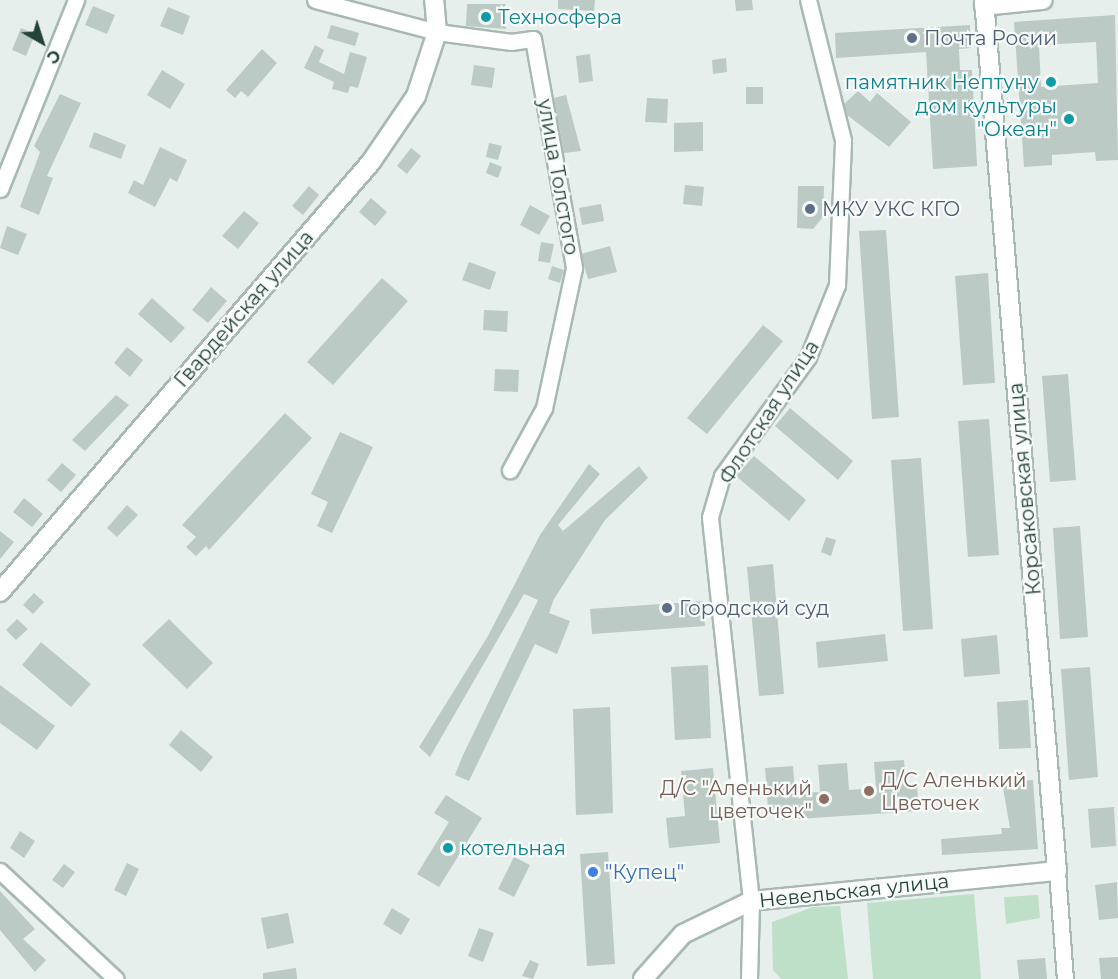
<!DOCTYPE html>
<html>
<head>
<meta charset="utf-8">
<style>
	body { margin:0 }
	#map { position:relative; width:1118px; height:979px; overflow:hidden; background:#e6efeb; font-family:Montserrat,sans-serif }
	div>[style] { position:absolute }
	.green>* { inset:0; background:#bfe0c8 }
	.building>* { inset:0; background:#bbcac4 }
	.roads { filter:drop-shadow(2px 0 #a8b8b2) drop-shadow(-2px 0 #a8b8b2) drop-shadow(0 2px #a8b8b2) drop-shadow(0 -2px #a8b8b2) }
	.street>* { height:15px; margin:-7.5px; padding:0 7.5px; transform-origin:7.5px; border-radius:7.5px; background:#fff }
	.secondary>* { height:18px; margin:-9px; padding:0 9px; transform-origin:9px; border-radius:9px; background:#fff }
	.dots>* { width:16px; height:16px; translate:-50% -50%; box-sizing:border-box; border:3px solid #f7fbf9; border-radius:50% }
	span { translate:-50% -50%; white-space:nowrap; text-align:center; line-height:1.15; -webkit-text-stroke:4.5px #f7fbf9; paint-order:stroke }
	.culture-label { font-size:20px; color:#0d838f }
	.left { translate:0 -50%; text-align:left }
	.right { translate:-100% -50%; text-align:right }
	.service-label { font-size:20px; color:#4e5e75 }
	.street-label { font-size:20px; color:#24423a }
	.education-label { font-size:20px; color:#785e54 }
	.shop-label { font-size:20px; color:#366cbe }
	.north { position:absolute; left:12px; top:12px; width:60px; height:60px; -webkit-text-stroke:4px #f7fbf9; paint-order:stroke; rotate:141deg; font-size:16px; font-weight:700; line-height:24px; text-align:center; color:#24423a }
	.north::after { content:''; display:block; margin:auto; width:21px; height:27px; background:#24423a; clip-path:polygon(50% 0,100% 100%,50% 72%,0 100%) }
</style>
</head>
<body>
<div id="map">
	<div class="green">
		<div style="clip-path:polygon(974px 894px,981px 979px,873px 979px,867px 903px)"></div>
		<div style="clip-path:polygon(1038px 895px,1040px 918px,1006px 924px,1004px 897px)"></div>
		<div style="clip-path:polygon(840px 906px,848px 979px,781px 979px,773px 970px,772px 922px,813px 907px)"></div>
	</div>
	<div class="building">
		<div style="clip-path:polygon(558px 0,595px 0,594px 11px,558px 9px)"></div>
		<div style="clip-path:polygon(735px 0,752px 0,753px 10px,736px 11px)"></div>
		<div style="clip-path:polygon(467px 4px,506px 4px,506px 29px,466px 26px)"></div>
		<div style="clip-path:polygon(93px 6px,115px 15px,107px 34px,85px 25px)"></div>
		<div style="clip-path:polygon(168px 7px,190px 16px,183px 35px,160px 26px)"></div>
		<div style="clip-path:polygon(evenodd,1115px 15px,1118px 160px,1096px 161px,1095px 152px,1052px 155px,1052px 165px,1024px 167px,1014px 22px,1115px 15px,1096px 42px,1098px 83px,1041px 87px,1039px 45px,1096px 42px)"></div>
		<div style="clip-path:polygon(331px 25px,359px 33px,355px 46px,327px 38px)"></div>
		<div style="clip-path:polygon(970px 25px,971px 48px,959px 49px,960px 70px,972px 70px,977px 166px,933px 169px,926px 52px,836px 58px,835px 33px)"></div>
		<div style="clip-path:polygon(21px 28px,35px 34px,26px 56px,12px 50px)"></div>
		<div style="clip-path:polygon(315px 45px,324px 50px,319px 62px,344px 74px,350px 52px,367px 57px,358px 88px,350px 86px,348px 93px,332px 89px,334px 82px,304px 68px)"></div>
		<div style="clip-path:polygon(262px 49px,277px 63px,248px 97px,241px 91px,235px 98px,226px 90px)"></div>
		<div style="clip-path:polygon(590px 54px,593px 81px,579px 83px,576px 56px)"></div>
		<div style="clip-path:polygon(726px 58px,727px 72px,713px 74px,712px 60px)"></div>
		<div style="clip-path:polygon(474px 65px,495px 68px,492px 88px,471px 85px)"></div>
		<div style="clip-path:polygon(162px 70px,185px 84px,170px 109px,147px 95px)"></div>
		<div style="clip-path:polygon(746px 87px,763px 87px,763px 104px,746px 104px)"></div>
		<div style="clip-path:polygon(858px 91px,870px 102px,877px 93px,911px 122px,889px 147px,847px 115px,844px 104px)"></div>
		<div style="clip-path:polygon(60px 94px,81px 103px,47px 176px,53px 178px,39px 215px,20px 207px,40px 152px,34px 146px)"></div>
		<div style="clip-path:polygon(566px 95px,581px 151px,564px 153px,554px 98px)"></div>
		<div style="clip-path:polygon(647px 98px,668px 99px,667px 123px,645px 122px)"></div>
		<div style="clip-path:polygon(703px 122px,703px 151px,674px 152px,674px 123px)"></div>
		<div style="clip-path:polygon(94px 132px,126px 145px,121px 159px,89px 147px)"></div>
		<div style="clip-path:polygon(489px 143px,502px 146px,498px 160px,486px 157px)"></div>
		<div style="clip-path:polygon(160px 147px,187px 160px,177px 182px,170px 178px,155px 207px,128px 193px,134px 180px,143px 185px)"></div>
		<div style="clip-path:polygon(411px 148px,421px 156px,407px 174px,397px 166px)"></div>
		<div style="clip-path:polygon(490px 162px,502px 167px,498px 178px,486px 173px)"></div>
		<div style="clip-path:polygon(685px 185px,704px 187px,702px 206px,683px 204px)"></div>
		<div style="clip-path:polygon(309px 186px,319px 195px,303px 215px,292px 206px)"></div>
		<div style="clip-path:polygon(798px 186px,824px 186px,823px 217px,813px 229px,797px 228px)"></div>
		<div style="clip-path:polygon(371px 198px,387px 212px,375px 226px,359px 212px)"></div>
		<div style="clip-path:polygon(601px 204px,604px 221px,582px 225px,579px 208px)"></div>
		<div style="clip-path:polygon(530px 205px,550px 216px,539px 235px,520px 225px)"></div>
		<div style="clip-path:polygon(244px 211px,259px 223px,238px 249px,222px 236px)"></div>
		<div style="clip-path:polygon(7px 226px,27px 234px,18px 255px,0 248px)"></div>
		<div style="clip-path:polygon(886px 230px,899px 417px,872px 419px,859px 231px)"></div>
		<div style="clip-path:polygon(541px 242px,554px 244px,550px 263px,538px 261px)"></div>
		<div style="clip-path:polygon(610px 246px,617px 272px,588px 279px,581px 254px)"></div>
		<div style="clip-path:polygon(469px 262px,496px 272px,490px 290px,462px 280px)"></div>
		<div style="clip-path:polygon(552px 266px,564px 270px,560px 283px,548px 279px)"></div>
		<div style="clip-path:polygon(988px 273px,995px 383px,963px 385px,955px 276px)"></div>
		<div style="clip-path:polygon(382px 278px,408px 301px,333px 385px,307px 362px)"></div>
		<div style="clip-path:polygon(211px 287px,227px 301px,208px 323px,192px 310px)"></div>
		<div style="clip-path:polygon(152px 298px,185px 328px,171px 343px,138px 314px)"></div>
		<div style="clip-path:polygon(484px 310px,508px 311px,507px 332px,483px 330px)"></div>
		<div style="clip-path:polygon(763px 325px,783px 341px,707px 434px,687px 418px)"></div>
		<div style="clip-path:polygon(127px 347px,143px 360px,130px 377px,114px 363px)"></div>
		<div style="clip-path:polygon(495px 369px,519px 370px,518px 392px,494px 391px)"></div>
		<div style="clip-path:polygon(1068px 374px,1076px 480px,1050px 482px,1042px 376px)"></div>
		<div style="clip-path:polygon(116px 395px,129px 405px,85px 451px,72px 440px)"></div>
		<div style="clip-path:polygon(790px 408px,853px 461px,838px 480px,775px 426px)"></div>
		<div style="clip-path:polygon(285px 413px,312px 438px,209px 550px,206px 546px,196px 556px,186px 547px,196px 537px,182px 525px)"></div>
		<div style="clip-path:polygon(989px 419px,999px 555px,968px 557px,958px 421px)"></div>
		<div style="clip-path:polygon(340px 432px,373px 447px,332px 533px,317px 526px,328px 502px,311px 494px)"></div>
		<div style="clip-path:polygon(754px 456px,806px 500px,789px 521px,736px 476px)"></div>
		<div style="clip-path:polygon(921px 458px,933px 629px,903px 631px,891px 460px)"></div>
		<div style="clip-path:polygon(62px 463px,76px 475px,61px 492px,47px 480px)"></div>
		<div style="clip-path:polygon(589px 464px,600px 474px,558px 525px,563px 531px,639px 466px,648px 478px,605px 520px,554px 599px,549px 613px,570px 621px,557px 654px,535px 644px,469px 781px,455px 775px,463px 755px,538px 600px,524px 594px,430px 757px,419px 747px,488px 636px,540px 535px)"></div>
		<div style="clip-path:polygon(24px 498px,43px 514px,32px 527px,13px 512px)"></div>
		<div style="clip-path:polygon(127px 505px,138px 515px,117px 537px,107px 528px)"></div>
		<div style="clip-path:polygon(1080px 526px,1088px 637px,1060px 639px,1053px 528px)"></div>
		<div style="clip-path:polygon(0 531px,14px 542px,0 559px)"></div>
		<div style="clip-path:polygon(826px 537px,836px 540px,831px 556px,821px 552px)"></div>
		<div style="clip-path:polygon(773px 564px,784px 694px,759px 696px,747px 567px)"></div>
		<div style="clip-path:polygon(34px 593px,44px 602px,33px 614px,23px 605px)"></div>
		<div style="clip-path:polygon(703px 601px,705px 626px,592px 634px,590px 609px)"></div>
		<div style="clip-path:polygon(17px 619px,28px 629px,16px 640px,6px 630px)"></div>
		<div style="clip-path:polygon(169px 619px,213px 663px,187px 689px,142px 645px)"></div>
		<div style="clip-path:polygon(885px 634px,888px 661px,818px 668px,816px 642px)"></div>
		<div style="clip-path:polygon(997px 635px,1000px 674px,964px 677px,961px 639px)"></div>
		<div style="clip-path:polygon(41px 642px,91px 684px,71px 707px,22px 665px)"></div>
		<div style="clip-path:polygon(708px 665px,711px 738px,675px 740px,671px 667px)"></div>
		<div style="clip-path:polygon(1090px 667px,1098px 777px,1069px 780px,1061px 669px)"></div>
		<div style="clip-path:polygon(0 685px,55px 726px,37px 750px,0 723px)"></div>
		<div style="clip-path:polygon(1028px 700px,1031px 748px,999px 749px,997px 702px)"></div>
		<div style="clip-path:polygon(610px 707px,613px 813px,576px 815px,573px 709px)"></div>
		<div style="clip-path:polygon(181px 730px,213px 757px,201px 772px,169px 745px)"></div>
		<div style="clip-path:polygon(904px 760px,906px 787px,917px 786px,919px 811px,782px 820px,781px 807px,768px 808px,765px 768px,793px 766px,795px 793px,820px 792px,818px 765px,847px 763px,849px 790px,876px 788px,874px 762px)"></div>
		<div style="clip-path:polygon(713px 768px,720px 843px,669px 848px,666px 818px,685px 816px,681px 771px)"></div>
		<div style="clip-path:polygon(1033px 780px,1038px 849px,942px 855px,941px 839px,1002px 834px,1001px 828px,1010px 828px,1002px 782px)"></div>
		<div style="clip-path:polygon(446px 795px,482px 818px,439px 887px,417px 874px,449px 822px,434px 813px)"></div>
		<div style="clip-path:polygon(1114px 807px,1116px 846px,1091px 848px,1088px 809px)"></div>
		<div style="clip-path:polygon(20px 831px,35px 841px,24px 858px,10px 848px)"></div>
		<div style="clip-path:polygon(608px 852px,615px 964px,587px 966px,580px 854px)"></div>
		<div style="clip-path:polygon(514px 857px,530px 865px,514px 897px,498px 889px)"></div>
		<div style="clip-path:polygon(127px 863px,139px 869px,126px 896px,114px 890px)"></div>
		<div style="clip-path:polygon(64px 864px,75px 872px,63px 888px,52px 880px)"></div>
		<div style="clip-path:polygon(1117px 882px,1118px 918px,1099px 920px,1095px 885px)"></div>
		<div style="clip-path:polygon(0 891px,35px 929px,23px 939px,46px 960px,35px 972px,0 930px)"></div>
		<div style="clip-path:polygon(392px 908px,410px 919px,401px 935px,383px 924px)"></div>
		<div style="clip-path:polygon(288px 913px,294px 943px,267px 949px,261px 918px)"></div>
		<div style="clip-path:polygon(479px 928px,494px 933px,483px 962px,468px 956px)"></div>
		<div style="clip-path:polygon(1118px 957px,1118px 979px,1101px 979px,1099px 958px)"></div>
		<div style="clip-path:polygon(1045px 958px,1047px 979px,1019px 979px,1017px 960px)"></div>
		<div style="clip-path:polygon(530px 960px,539px 964px,533px 979px,522px 976px)"></div>
		<div style="clip-path:polygon(296px 968px,297px 979px,263px 979px,263px 973px)"></div>
	</div>
	<div class="roads">
		<div class="street">
			<div style="left:315px;top:0;width:126px;rotate:14.7deg"></div>
			<div style="left:437px;top:32px;width:75px;rotate:7.7deg"></div>
			<div style="left:511px;top:42px;width:22px;rotate:-8deg"></div>
			<div style="left:533px;top:39px;width:233px;rotate:79.8deg"></div>
			<div style="left:574px;top:268px;width:143px;rotate:102.1deg"></div>
			<div style="left:544px;top:408px;width:71px;rotate:118.7deg"></div>
			<div style="left:0;top:189px;width:204px;rotate:-68.1deg"></div>
			<div style="left:0;top:871px;width:158px;rotate:43deg"></div>
			<div style="left:1057px;top:871px;width:108px;rotate:85.8deg"></div>
			<div style="left:749px;top:979px;width:78px;rotate:-88.5deg"></div>
			<div style="left:751px;top:901px;width:386px;rotate:-96.1deg"></div>
			<div style="left:710px;top:517px;width:43px;rotate:-73.7deg"></div>
			<div style="left:722px;top:476px;width:147px;rotate:-54.1deg"></div>
			<div style="left:808px;top:357px;width:78px;rotate:-68.1deg"></div>
			<div style="left:837px;top:285px;width:145px;rotate:-87.6deg"></div>
			<div style="left:843px;top:140px;width:144px;rotate:-104deg"></div>
		</div>
		<div class="secondary">
			<div style="left:984px;top:6px;width:59px;rotate:-5.8deg"></div>
			<div style="left:0;top:592px;width:568px;rotate:-49.21deg"></div>
			<div style="left:371px;top:162px;width:80px;rotate:-55.7deg"></div>
			<div style="left:416px;top:96px;width:67px;rotate:-71.8deg"></div>
			<div style="left:437px;top:32px;width:32px;rotate:-95deg"></div>
			<div style="left:643px;top:979px;width:60px;rotate:-48.4deg"></div>
			<div style="left:683px;top:934px;width:76px;rotate:-25.9deg"></div>
			<div style="left:751px;top:901px;width:307px;rotate:-5.6deg"></div>
			<div style="left:1057px;top:871px;width:874px;rotate:-94.79deg"></div>
		</div>
	</div>
	<div class="dots">
		<div style="left:486px;top:17px;background:#0f9aa8"></div>
		<div style="left:912px;top:38px;background:#5c6f8a"></div>
		<div style="left:1051px;top:82px;background:#0f9aa8"></div>
		<div style="left:1069px;top:119px;background:#0f9aa8"></div>
		<div style="left:810px;top:209px;background:#5c6f8a"></div>
		<div style="left:667px;top:608px;background:#5c6f8a"></div>
		<div style="left:869px;top:791px;background:#8d6e63"></div>
		<div style="left:824px;top:799px;background:#8d6e63"></div>
		<div style="left:448px;top:848px;background:#0f9aa8"></div>
		<div style="left:593px;top:872px;background:#3f7fe0"></div>
	</div>
	<div class="culture-label">
		<span class="left" style="left:498px;top:17px">Техносфера</span>
		<span class="right" style="left:1039px;top:82px">памятник Нептуну</span>
		<span class="right" style="left:1057px;top:118px">дом культуры<br>"Океан"</span>
		<span class="left" style="left:460px;top:848px">котельная</span>
	</div>
	<div class="service-label">
		<span class="left" style="left:924px;top:38px">Почта Росии</span>
		<span class="left" style="left:822px;top:209px">МКУ УКС КГО</span>
		<span class="left" style="left:679px;top:608px">Городской суд</span>
	</div>
	<div class="street-label">
		<span style="left:558px;top:177px;rotate:80deg">улица Толстого</span>
		<span style="left:244px;top:309px;rotate:-49deg">Гвардейская улица</span>
		<span style="left:769px;top:412px;rotate:-57deg">Флотская улица</span>
		<span style="left:1025px;top:489px;rotate:-95deg">Корсаковская улица</span>
		<span style="left:854px;top:891px;rotate:-6deg">Невельская улица</span>
	</div>
	<div class="education-label">
		<span class="left" style="left:881px;top:792px">Д/С Аленький<br>Цветочек</span>
		<span class="right" style="left:812px;top:800px">Д/С "Аленький<br>цветочек"</span>
	</div>
	<div class="shop-label">
		<span class="left" style="left:605px;top:872px">"Купец"</span>
	</div>
	<div class="north">С</div>
</div>
</body>
</html>
